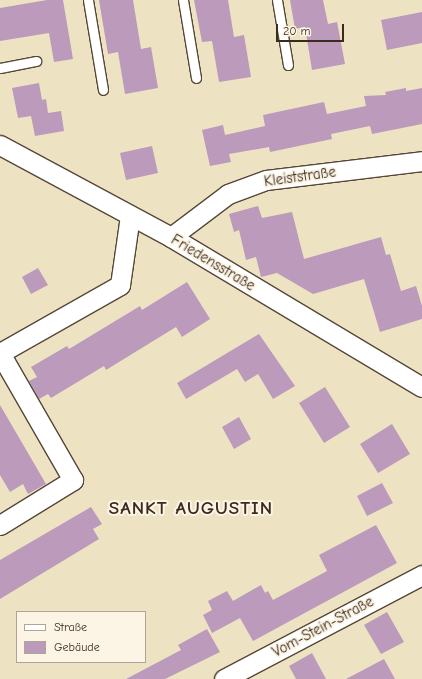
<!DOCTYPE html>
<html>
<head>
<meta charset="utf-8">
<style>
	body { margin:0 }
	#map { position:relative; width:422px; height:679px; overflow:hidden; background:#ede3c3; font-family:"Comic Neue",sans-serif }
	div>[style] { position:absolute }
	.building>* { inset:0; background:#bb9abb }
	.roads { filter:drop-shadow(1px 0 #564637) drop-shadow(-1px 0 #564637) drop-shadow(0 1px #564637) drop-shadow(0 -1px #564637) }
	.service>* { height:9px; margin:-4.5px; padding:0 4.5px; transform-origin:4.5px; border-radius:4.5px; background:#fff }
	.minor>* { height:19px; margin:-9.5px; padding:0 9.5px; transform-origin:9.5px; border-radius:9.5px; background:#fff }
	span { translate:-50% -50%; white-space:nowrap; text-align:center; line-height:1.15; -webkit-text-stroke:4px #fcf5e5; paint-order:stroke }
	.street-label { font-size:15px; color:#3b2a1e }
	.district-label { font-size:19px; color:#3b2a1e; font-weight:700; letter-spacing:1px }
	.legend { position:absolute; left:16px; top:611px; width:130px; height:52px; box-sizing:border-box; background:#fcf5e5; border:1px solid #afa495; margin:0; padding:5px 7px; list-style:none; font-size:12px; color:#3b2a1e }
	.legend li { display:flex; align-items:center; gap:8px; height:20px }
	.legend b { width:20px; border:1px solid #afa495 }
	.scale { position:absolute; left:276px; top:24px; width:68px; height:18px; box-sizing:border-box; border:2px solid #3b2a1e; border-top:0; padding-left:5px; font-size:12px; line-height:14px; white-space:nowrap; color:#3b2a1e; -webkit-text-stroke:3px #fcf5e5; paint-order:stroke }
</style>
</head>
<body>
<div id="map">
	<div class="building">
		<div style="clip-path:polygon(47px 0,63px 0,73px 59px,54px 62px,49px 33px,0 41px,0 8px)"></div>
		<div style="clip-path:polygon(99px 0,133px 0,141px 49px,151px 47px,158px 88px,125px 94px,118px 52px,108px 54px)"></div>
		<div style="clip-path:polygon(194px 0,228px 0,234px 37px,244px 35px,251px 77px,219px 82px,212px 41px,202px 42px)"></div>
		<div style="clip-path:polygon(290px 0,323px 0,328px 24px,337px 22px,345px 64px,312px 70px,305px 27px,295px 29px)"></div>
		<div style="clip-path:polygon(422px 12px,422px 43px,387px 50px,381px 20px)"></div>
		<div style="clip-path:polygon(39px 83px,42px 100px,46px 99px,48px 113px,61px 111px,64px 131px,35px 136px,31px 116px,18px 118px,12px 88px)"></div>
		<div style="clip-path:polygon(406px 88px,406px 91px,422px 88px,422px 124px,372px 134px,370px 126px,331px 134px,332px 139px,270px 152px,269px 147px,229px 154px,231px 162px,210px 166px,202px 130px,223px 125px,225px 135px,265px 126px,263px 115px,324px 102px,327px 114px,366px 106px,364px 96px,386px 95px,385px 92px)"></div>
		<div style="clip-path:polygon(152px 146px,158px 173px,126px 180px,120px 153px)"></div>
		<div style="clip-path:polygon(258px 206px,262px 218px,292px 212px,304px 259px,381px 237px,386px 255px,390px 254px,401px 291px,416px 286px,422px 306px,422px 319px,380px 332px,364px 279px,313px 294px,277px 273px,261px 277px,256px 257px,246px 260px,239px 230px,234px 232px,229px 214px)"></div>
		<div style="clip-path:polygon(38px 268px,48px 285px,31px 294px,22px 277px)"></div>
		<div style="clip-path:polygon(187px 282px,210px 319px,182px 337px,176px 327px,106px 370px,104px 366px,51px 398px,48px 394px,39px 399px,29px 381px,37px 377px,31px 367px,67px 346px,69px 349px,140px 306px,142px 310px)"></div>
		<div style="clip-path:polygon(259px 334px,295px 386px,273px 399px,258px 374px,245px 382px,237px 369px,186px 399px,177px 383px)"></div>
		<div style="clip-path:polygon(325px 387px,350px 427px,324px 443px,299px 403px)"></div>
		<div style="clip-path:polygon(0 405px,46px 484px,28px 494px,23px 484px,10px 492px,0 475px)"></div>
		<div style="clip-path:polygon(239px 417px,251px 439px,234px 449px,222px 427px)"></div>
		<div style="clip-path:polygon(392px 424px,410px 454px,378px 473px,360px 444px)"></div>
		<div style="clip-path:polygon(382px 483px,393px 503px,367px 516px,357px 496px)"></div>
		<div style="clip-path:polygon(91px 507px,102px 524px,93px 529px,99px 539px,0 599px,0 560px)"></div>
		<div style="clip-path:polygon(376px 525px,397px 563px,253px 641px,240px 618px,212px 633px,203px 615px,212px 610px,208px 601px,227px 591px,233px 601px,261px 585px,265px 593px,268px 591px,273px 600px,327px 571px,319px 555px)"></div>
		<div style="clip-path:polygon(387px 612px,404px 642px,381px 654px,364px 625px)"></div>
		<div style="clip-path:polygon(207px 629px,220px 652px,165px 679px,126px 679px,181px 650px,178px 645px)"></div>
		<div style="clip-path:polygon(312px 653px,326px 679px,296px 679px,289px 666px)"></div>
		<div style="clip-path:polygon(384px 659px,395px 679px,346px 679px)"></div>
	</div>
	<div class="roads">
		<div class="service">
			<div style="left:88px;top:0;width:91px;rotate:80.5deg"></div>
			<div style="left:183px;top:0;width:79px;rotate:80.5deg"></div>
			<div style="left:277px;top:0;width:66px;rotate:80.4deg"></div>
			<div style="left:0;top:68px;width:37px;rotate:-11deg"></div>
		</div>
		<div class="minor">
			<div style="left:0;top:145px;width:194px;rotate:28.3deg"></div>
			<div style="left:171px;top:237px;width:292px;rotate:30.9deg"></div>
			<div style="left:171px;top:237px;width:71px;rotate:-37deg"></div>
			<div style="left:228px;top:194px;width:40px;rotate:-20.2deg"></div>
			<div style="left:266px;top:180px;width:157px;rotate:-6.9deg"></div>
			<div style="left:0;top:525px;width:86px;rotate:-31.7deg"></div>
			<div style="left:73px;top:480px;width:146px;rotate:-119.9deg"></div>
			<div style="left:0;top:353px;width:138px;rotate:-29.5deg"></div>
			<div style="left:120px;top:285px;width:70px;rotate:-81.8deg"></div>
			<div style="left:224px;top:679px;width:224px;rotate:-27.7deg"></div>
		</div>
	</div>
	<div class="street-label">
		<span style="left:300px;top:177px;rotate:-8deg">Kleiststraße</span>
		<span style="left:213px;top:263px;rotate:31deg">Friedensstraße</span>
		<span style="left:323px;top:627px;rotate:-28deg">Vom-Stein-Straße</span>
	</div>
	<div class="district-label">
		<span style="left:191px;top:509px">SANKT AUGUSTIN</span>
	</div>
	<ul class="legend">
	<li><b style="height:5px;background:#fff"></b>Straße</li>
	<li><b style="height:11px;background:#bb9abb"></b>Gebäude</li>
	</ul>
	<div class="scale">20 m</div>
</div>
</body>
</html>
